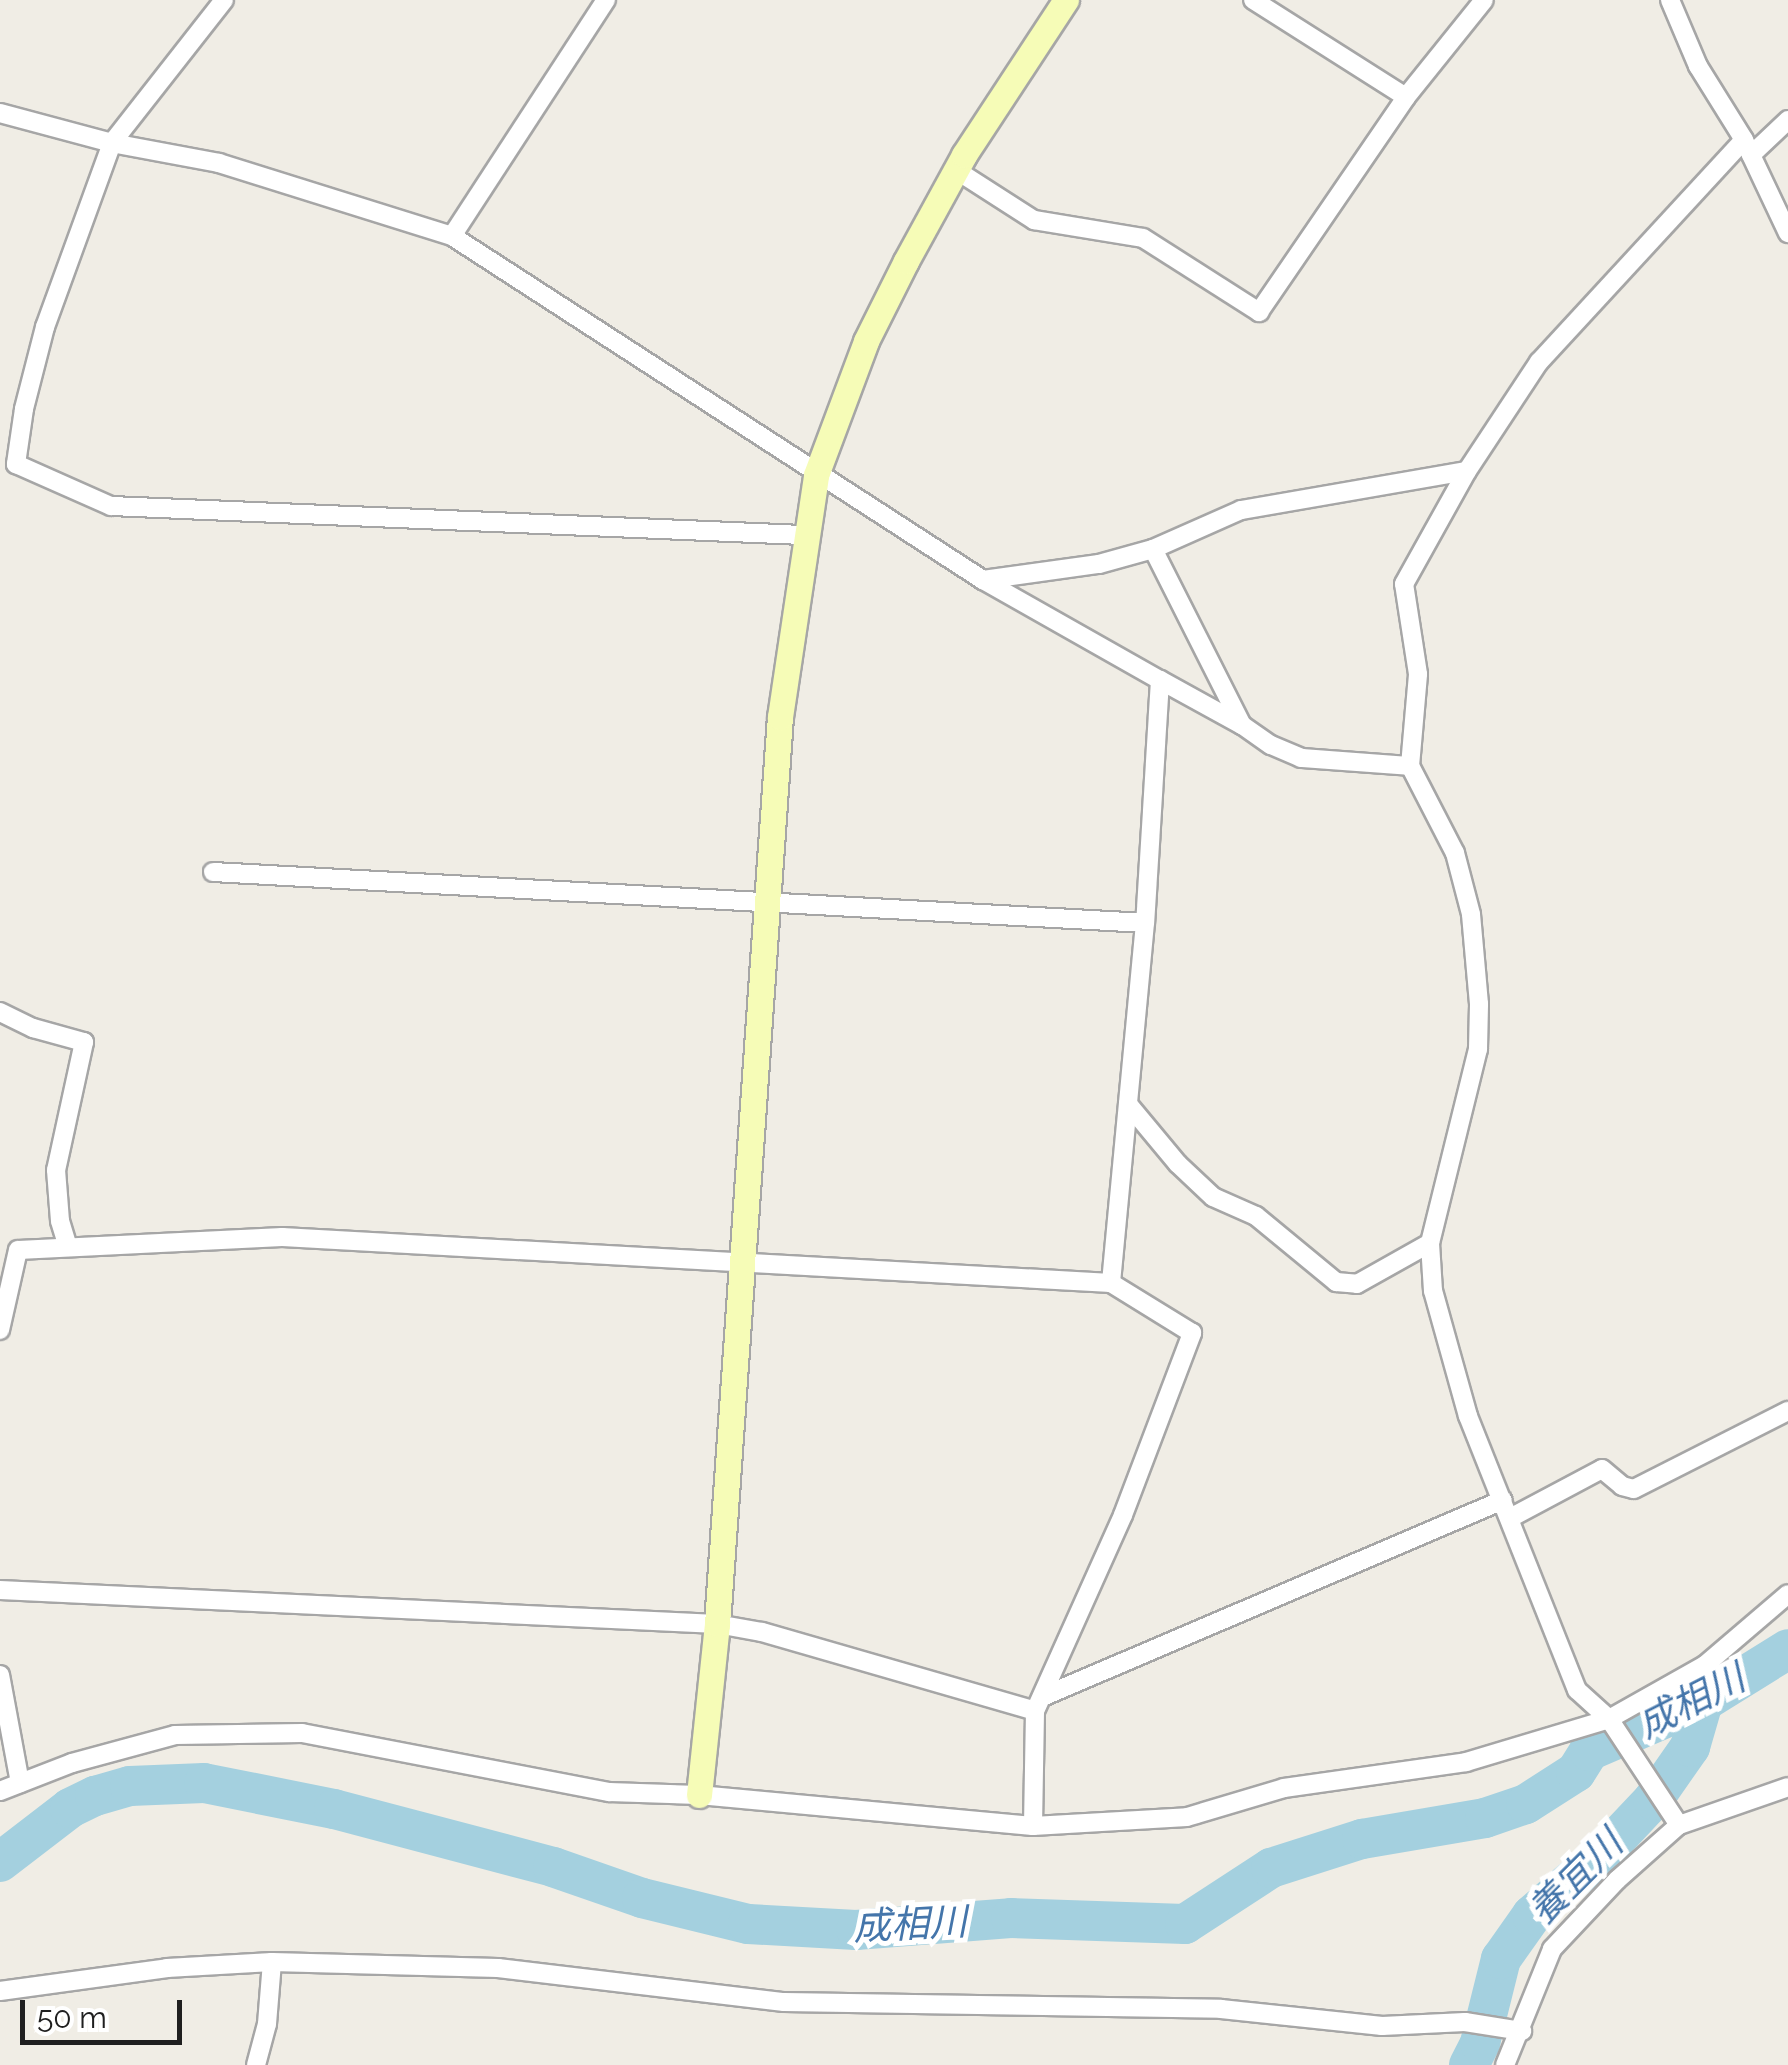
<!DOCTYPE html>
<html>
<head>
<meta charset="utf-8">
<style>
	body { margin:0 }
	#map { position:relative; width:1788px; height:2065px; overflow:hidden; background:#f0ede5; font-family:Raleway,"Noto Sans JP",sans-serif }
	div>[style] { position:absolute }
	.river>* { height:40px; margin:-20px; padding:0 20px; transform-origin:20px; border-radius:20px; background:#a4d0df }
	.roads { filter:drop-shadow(2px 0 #a6a6a6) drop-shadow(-2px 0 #a6a6a6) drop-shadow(0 2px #a6a6a6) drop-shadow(0 -2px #a6a6a6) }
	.street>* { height:18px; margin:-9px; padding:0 9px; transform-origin:9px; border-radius:9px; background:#fff }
	.secondary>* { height:25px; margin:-12.5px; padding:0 12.5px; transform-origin:12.5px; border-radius:12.5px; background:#f6fcb7 }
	span { translate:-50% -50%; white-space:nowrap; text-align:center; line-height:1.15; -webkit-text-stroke:10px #fff; paint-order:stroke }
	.water-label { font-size:38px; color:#4475aa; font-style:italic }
	.scale { position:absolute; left:20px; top:2000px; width:162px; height:45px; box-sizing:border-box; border:5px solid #1f1f1f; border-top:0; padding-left:12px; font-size:30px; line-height:35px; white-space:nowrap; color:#1f1f1f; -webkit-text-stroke:8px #fff; paint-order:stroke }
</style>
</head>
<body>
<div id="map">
	<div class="river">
		<div style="left:0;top:1862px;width:88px;rotate:-37.6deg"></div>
		<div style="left:70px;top:1808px;width:28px;rotate:-26deg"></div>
		<div style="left:95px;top:1796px;width:36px;rotate:-16deg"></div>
		<div style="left:130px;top:1786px;width:74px;rotate:-2.3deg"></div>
		<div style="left:204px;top:1783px;width:133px;rotate:11.3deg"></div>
		<div style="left:334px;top:1809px;width:227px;rotate:14.8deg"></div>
		<div style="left:553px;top:1867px;width:94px;rotate:19.2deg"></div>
		<div style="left:642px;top:1898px;width:109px;rotate:13.8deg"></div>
		<div style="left:748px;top:1924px;width:108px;rotate:3.2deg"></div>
		<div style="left:856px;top:1930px;width:155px;rotate:-4.4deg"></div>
		<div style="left:1011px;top:1918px;width:174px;rotate:2deg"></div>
		<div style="left:1185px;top:1924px;width:103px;rotate:-33.1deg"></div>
		<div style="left:1271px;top:1868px;width:96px;rotate:-17.7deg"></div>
		<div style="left:1362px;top:1839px;width:125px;rotate:-9.7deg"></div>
		<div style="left:1485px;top:1818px;width:43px;rotate:-18.9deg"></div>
		<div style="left:1526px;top:1804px;width:59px;rotate:-32.6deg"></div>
		<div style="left:1576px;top:1772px;width:25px;rotate:-58deg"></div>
		<div style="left:1589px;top:1751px;width:124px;rotate:-23.3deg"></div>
		<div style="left:1703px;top:1702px;width:100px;rotate:-31.9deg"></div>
		<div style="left:1469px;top:2065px;width:25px;rotate:-63deg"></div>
		<div style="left:1480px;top:2043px;width:87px;rotate:-76deg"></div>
		<div style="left:1501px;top:1959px;width:54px;rotate:-54.8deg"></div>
		<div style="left:1532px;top:1915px;width:94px;rotate:-41.1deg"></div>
		<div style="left:1603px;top:1853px;width:73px;rotate:-46.7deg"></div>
		<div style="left:1653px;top:1800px;width:65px;rotate:-55.1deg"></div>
		<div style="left:1690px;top:1747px;width:47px;rotate:-73.9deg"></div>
	</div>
	<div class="roads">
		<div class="street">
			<div style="left:224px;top:0;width:182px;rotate:128.1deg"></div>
			<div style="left:112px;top:143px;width:196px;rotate:110deg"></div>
			<div style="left:45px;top:327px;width:85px;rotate:104.4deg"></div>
			<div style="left:24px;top:409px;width:56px;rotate:98.3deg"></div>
			<div style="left:16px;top:464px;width:104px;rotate:23.9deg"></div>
			<div style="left:111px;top:506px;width:694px;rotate:2.4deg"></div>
			<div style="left:1670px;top:0;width:72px;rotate:67deg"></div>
			<div style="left:1698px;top:66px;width:87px;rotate:58.1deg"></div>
			<div style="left:1744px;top:140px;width:103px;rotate:64.7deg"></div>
			<div style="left:1406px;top:97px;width:124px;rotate:-51.2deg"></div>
			<div style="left:0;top:113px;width:116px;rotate:15deg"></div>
			<div style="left:112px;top:143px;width:109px;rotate:10.6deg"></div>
			<div style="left:219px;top:163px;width:244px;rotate:17.4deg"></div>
			<div style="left:452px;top:236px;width:633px;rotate:32.94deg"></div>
			<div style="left:983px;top:580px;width:203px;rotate:29.5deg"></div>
			<div style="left:1160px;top:680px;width:243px;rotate:93.5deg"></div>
			<div style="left:1145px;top:923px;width:362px;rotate:95.4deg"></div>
			<div style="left:1111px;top:1283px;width:830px;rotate:-176.82deg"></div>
			<div style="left:282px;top:1237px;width:264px;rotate:177.2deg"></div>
			<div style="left:18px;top:1250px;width:82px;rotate:102.7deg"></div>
			<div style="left:1751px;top:155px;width:51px;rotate:-43.4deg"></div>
			<div style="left:956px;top:170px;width:93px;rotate:32.7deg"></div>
			<div style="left:1034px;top:220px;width:110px;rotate:9.4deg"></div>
			<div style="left:1143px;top:238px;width:138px;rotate:32.5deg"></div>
			<div style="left:1259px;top:312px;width:260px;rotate:-55.6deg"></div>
			<div style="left:1406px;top:97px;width:181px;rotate:-147.6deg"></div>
			<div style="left:452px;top:236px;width:282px;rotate:-56.9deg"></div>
			<div style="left:1153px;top:549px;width:197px;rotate:63.2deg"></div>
			<div style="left:1242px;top:725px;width:35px;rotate:35deg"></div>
			<div style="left:1271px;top:745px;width:33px;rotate:23deg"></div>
			<div style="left:1301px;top:758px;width:109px;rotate:4.2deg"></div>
			<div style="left:983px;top:580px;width:117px;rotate:-7.9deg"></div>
			<div style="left:1099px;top:564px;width:56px;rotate:-15.5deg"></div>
			<div style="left:1153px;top:549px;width:96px;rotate:-23.9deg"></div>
			<div style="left:1241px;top:510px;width:229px;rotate:-9.8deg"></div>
			<div style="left:1160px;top:680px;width:94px;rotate:28.8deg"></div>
			<div style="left:213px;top:872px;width:933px;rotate:3.13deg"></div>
			<div style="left:0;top:1012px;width:37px;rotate:26deg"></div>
			<div style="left:33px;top:1028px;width:53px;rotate:15.4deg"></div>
			<div style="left:84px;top:1042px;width:131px;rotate:102.3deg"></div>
			<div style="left:56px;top:1170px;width:51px;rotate:85.5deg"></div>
			<div style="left:60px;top:1221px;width:27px;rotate:73deg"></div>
			<div style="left:1128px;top:1104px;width:78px;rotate:50.2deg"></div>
			<div style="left:1178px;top:1164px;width:48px;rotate:43.3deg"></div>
			<div style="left:1213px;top:1197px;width:47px;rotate:23.8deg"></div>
			<div style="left:1256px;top:1216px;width:104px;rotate:39.5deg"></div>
			<div style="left:1336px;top:1282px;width:21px;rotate:5deg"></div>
			<div style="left:1357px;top:1284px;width:84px;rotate:-29.3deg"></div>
			<div style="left:1510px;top:1518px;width:104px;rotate:-28deg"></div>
			<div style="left:1602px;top:1469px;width:26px;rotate:40deg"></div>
			<div style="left:1622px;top:1486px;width:12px;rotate:14deg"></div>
			<div style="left:1634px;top:1489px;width:173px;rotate:-26.9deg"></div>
			<div style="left:0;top:1590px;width:718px;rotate:2.71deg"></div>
			<div style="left:717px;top:1624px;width:46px;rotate:10.1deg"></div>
			<div style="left:762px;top:1632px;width:284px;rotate:16.1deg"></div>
			<div style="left:0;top:1675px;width:110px;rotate:79.5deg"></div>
			<div style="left:1042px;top:1697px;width:501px;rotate:-23.14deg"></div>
			<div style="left:0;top:1791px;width:77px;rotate:-21.3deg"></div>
			<div style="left:72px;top:1763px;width:107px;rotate:-15.2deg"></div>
			<div style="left:175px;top:1735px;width:127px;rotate:-0.9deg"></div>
			<div style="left:302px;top:1733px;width:313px;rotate:10.9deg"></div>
			<div style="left:609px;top:1792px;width:90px;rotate:1.9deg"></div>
			<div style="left:699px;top:1795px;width:335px;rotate:5.3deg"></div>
			<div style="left:1033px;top:1826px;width:154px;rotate:-3.3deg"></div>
			<div style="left:1187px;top:1817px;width:101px;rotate:-16.6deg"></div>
			<div style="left:1284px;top:1788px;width:184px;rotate:-8.1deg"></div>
			<div style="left:1466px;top:1762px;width:149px;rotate:-16.7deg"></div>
			<div style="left:1609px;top:1719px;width:110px;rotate:-29.4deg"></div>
			<div style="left:1705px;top:1665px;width:109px;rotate:-40.5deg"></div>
			<div style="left:1679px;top:1825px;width:127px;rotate:-123.4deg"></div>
			<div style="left:1609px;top:1719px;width:43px;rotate:-137.8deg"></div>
			<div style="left:1577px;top:1690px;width:295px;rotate:-111.7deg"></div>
			<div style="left:1468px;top:1416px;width:130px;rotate:-105.6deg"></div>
			<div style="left:1433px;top:1291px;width:48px;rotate:-93.6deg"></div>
			<div style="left:1430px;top:1243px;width:200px;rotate:-76.1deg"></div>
			<div style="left:1478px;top:1049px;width:45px;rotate:-88.7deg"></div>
			<div style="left:1479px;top:1004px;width:90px;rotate:-95.1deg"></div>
			<div style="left:1471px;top:914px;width:63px;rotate:-104.7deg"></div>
			<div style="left:1455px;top:853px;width:98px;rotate:-117.3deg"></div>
			<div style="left:1410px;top:766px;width:92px;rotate:-85deg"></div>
			<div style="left:1418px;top:674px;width:91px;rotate:-98.8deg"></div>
			<div style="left:1404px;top:584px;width:129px;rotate:-60.9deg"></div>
			<div style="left:1467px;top:471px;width:131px;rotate:-56.6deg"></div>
			<div style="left:1539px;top:362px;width:302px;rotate:-47.3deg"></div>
			<div style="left:1033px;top:1826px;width:115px;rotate:-89deg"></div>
			<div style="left:1035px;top:1711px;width:215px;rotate:-65.8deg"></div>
			<div style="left:1123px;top:1515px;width:195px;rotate:-69.2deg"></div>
			<div style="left:1192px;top:1333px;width:95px;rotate:-148.3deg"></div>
			<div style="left:0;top:1991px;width:169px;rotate:-7.8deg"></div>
			<div style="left:167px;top:1968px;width:105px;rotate:-3.3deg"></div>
			<div style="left:272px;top:1962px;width:226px;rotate:1.5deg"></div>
			<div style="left:498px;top:1968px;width:288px;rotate:6.8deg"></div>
			<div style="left:784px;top:2002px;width:437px;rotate:0.9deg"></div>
			<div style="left:1221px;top:2009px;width:162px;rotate:6deg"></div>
			<div style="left:1382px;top:2026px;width:83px;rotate:-2.8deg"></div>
			<div style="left:1465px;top:2022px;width:58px;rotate:9deg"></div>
			<div style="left:256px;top:2065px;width:42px;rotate:-75deg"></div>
			<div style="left:267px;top:2024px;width:62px;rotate:-85.4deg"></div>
			<div style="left:1505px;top:2065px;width:125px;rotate:-67.9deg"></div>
			<div style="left:1552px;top:1949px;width:95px;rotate:-46.7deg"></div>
			<div style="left:1617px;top:1880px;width:83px;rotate:-41.6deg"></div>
			<div style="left:1679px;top:1825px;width:115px;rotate:-19.2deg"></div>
		</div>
		<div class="secondary">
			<div style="left:699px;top:1795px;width:172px;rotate:-84deg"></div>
			<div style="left:717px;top:1624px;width:909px;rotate:-86.03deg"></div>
			<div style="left:780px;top:717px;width:245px;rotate:-81.5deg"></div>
			<div style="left:816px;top:475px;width:143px;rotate:-69.5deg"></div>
			<div style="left:866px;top:341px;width:89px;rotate:-63.4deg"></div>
			<div style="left:906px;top:261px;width:121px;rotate:-61.3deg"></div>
			<div style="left:964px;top:155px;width:186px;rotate:-56.7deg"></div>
		</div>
	</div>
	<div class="water-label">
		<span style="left:1691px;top:1701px;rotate:-27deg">成相川</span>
		<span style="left:1575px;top:1877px;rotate:-45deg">養宜川</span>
		<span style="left:910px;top:1924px;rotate:-3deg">成相川</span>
	</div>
	<div class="scale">50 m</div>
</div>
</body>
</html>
